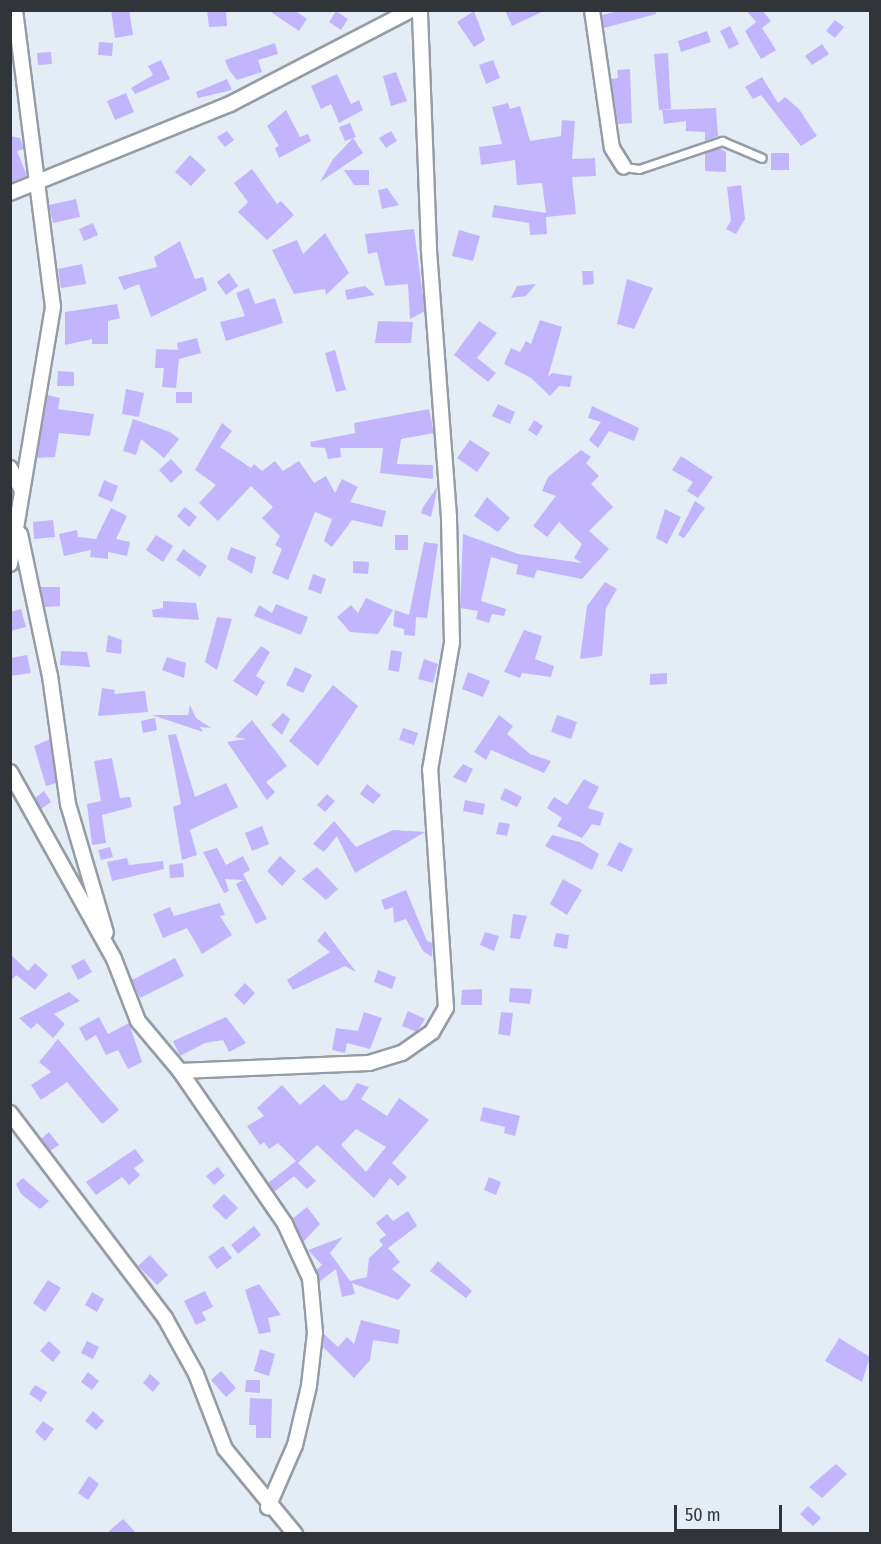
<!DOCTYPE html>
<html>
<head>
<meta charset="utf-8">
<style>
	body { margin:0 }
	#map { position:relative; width:881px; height:1544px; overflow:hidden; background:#e4ecf6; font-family:"Fira Sans Condensed",sans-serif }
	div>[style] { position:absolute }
	.building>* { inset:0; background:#c2b5fe }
	.roads { filter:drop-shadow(2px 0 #959ca5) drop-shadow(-2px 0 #959ca5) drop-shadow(0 2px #959ca5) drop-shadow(0 -2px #959ca5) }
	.service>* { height:7px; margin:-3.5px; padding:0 3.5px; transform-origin:3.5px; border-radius:3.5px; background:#fff }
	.minor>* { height:14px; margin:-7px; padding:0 7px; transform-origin:7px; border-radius:7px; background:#fff }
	span { translate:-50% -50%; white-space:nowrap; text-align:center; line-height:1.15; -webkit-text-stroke:4.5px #e4ecf6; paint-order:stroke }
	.frame { position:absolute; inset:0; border:12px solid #313438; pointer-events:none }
	.scale { position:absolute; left:674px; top:1505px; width:108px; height:27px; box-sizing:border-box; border:3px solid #313438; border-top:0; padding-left:8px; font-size:18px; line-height:21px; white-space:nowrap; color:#313438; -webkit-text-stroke:4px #e4ecf6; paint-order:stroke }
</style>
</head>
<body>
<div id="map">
	<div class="building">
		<div style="clip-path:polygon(111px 10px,129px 10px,133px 35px,115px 38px)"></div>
		<div style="clip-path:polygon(207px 10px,226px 10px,227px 26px,209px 27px)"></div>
		<div style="clip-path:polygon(268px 10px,294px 10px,307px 19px,299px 31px)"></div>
		<div style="clip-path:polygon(505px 10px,546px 10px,512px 26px)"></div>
		<div style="clip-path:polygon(623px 10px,656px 10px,656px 14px,604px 28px,602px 15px)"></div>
		<div style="clip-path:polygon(746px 10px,762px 10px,771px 21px,762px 28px,776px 50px,761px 59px,745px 31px,756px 22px)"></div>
		<div style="clip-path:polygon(336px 11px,348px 19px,341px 30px,329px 22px)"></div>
		<div style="clip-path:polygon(474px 11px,485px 40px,474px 47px,457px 22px)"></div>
		<div style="clip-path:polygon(835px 20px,844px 27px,835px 38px,826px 31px)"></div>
		<div style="clip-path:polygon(730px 26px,739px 44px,729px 49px,720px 31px)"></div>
		<div style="clip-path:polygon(707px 31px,711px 42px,681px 52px,678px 41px)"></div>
		<div style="clip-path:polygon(99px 42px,113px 43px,112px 56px,98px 55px)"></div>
		<div style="clip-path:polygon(275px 43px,278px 54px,258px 60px,262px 72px,237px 80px,229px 70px,225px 60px)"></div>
		<div style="clip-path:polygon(822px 44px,829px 54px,812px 65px,805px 56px)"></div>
		<div style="clip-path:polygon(51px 52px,52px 64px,38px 65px,37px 53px)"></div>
		<div style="clip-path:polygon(668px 53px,671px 109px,659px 110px,654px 54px)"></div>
		<div style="clip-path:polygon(161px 60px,170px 79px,135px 94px,131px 88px,153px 75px,148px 66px)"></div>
		<div style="clip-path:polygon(493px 60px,500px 78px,486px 84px,479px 65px)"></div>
		<div style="clip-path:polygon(630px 69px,632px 123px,618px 124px,611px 79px,618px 78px,617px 70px)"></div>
		<div style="clip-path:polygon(396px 72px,407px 101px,391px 106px,383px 76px)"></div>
		<div style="clip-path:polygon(337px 74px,351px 104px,359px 100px,363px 110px,339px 123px,331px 104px,321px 109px,311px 86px)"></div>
		<div style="clip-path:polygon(762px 77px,778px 103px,785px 97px,799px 109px,817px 136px,801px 146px,761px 95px,753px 99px,745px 87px)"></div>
		<div style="clip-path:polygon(227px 79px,232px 90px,198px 98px,196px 92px)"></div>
		<div style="clip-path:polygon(126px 93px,134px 112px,115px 120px,107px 101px)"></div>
		<div style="clip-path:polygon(508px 103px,510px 109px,520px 106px,530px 141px,561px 136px,562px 120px,575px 121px,572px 159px,595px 158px,596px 176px,572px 177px,576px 214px,546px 217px,547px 234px,530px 235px,529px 223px,492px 217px,494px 205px,546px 213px,542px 183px,517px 185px,515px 160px,481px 165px,479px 147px,502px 144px,492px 107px)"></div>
		<div style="clip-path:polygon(716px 108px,718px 136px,705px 141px,705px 132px,686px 131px,686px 121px,664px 124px,662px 110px)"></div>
		<div style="clip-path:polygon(286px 110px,300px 137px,308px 134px,311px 141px,279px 158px,275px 148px,279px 146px,267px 126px)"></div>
		<div style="clip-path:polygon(350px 123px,356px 137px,345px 141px,339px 127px)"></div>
		<div style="clip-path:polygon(227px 131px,234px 140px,225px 147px,217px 137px)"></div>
		<div style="clip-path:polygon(391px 131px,397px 141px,386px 148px,379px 138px)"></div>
		<div style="clip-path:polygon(10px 136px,20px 138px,24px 149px,17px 151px,27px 176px,10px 183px)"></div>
		<div style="clip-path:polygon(353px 138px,363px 153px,320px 182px,333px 159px)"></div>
		<div style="clip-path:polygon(719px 148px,726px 152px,726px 172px,705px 171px,705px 153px)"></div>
		<div style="clip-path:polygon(771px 153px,789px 153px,789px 170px,771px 170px)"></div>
		<div style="clip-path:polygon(190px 155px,206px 170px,191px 186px,175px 172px)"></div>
		<div style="clip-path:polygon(252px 169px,277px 204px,281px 201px,294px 215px,267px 240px,238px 212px,248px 202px,234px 183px)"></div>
		<div style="clip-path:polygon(344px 170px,369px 170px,369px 185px,354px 185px)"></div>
		<div style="clip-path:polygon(741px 185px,745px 219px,736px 234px,726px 229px,731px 221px,727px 187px)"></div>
		<div style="clip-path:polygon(387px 188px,399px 205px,382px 209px,378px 190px)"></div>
		<div style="clip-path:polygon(76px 199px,80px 217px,53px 223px,49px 205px)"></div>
		<div style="clip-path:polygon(93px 223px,98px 235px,84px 241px,79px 229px)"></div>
		<div style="clip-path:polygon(414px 229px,425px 311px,410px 319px,408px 284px,385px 286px,377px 252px,368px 254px,365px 234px)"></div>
		<div style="clip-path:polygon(459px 230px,480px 236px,473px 261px,452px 256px)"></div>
		<div style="clip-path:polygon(325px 233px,349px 273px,326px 295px,325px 289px,294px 294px,272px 250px,297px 240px,303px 254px)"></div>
		<div style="clip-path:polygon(180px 241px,195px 279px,203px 277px,207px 290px,151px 317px,139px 284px,124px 290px,118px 277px,157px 267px,154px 257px)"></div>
		<div style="clip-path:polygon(82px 264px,86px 284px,61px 288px,58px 269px)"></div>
		<div style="clip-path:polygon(582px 271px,593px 271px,594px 284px,583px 285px)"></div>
		<div style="clip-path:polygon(229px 273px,238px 286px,226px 295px,217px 282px)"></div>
		<div style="clip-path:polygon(627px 279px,653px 288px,634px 329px,617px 324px)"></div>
		<div style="clip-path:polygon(536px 284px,526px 296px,511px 298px,517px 286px)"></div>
		<div style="clip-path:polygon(365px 286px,375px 295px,347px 300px,345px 290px)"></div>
		<div style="clip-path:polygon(249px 288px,255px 304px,275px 298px,283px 323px,226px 341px,220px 322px,245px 316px,236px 293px)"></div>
		<div style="clip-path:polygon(117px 304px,120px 318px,108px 321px,108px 344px,92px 344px,92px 339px,65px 345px,65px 312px)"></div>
		<div style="clip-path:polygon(540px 320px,562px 327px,548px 377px,552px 373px,572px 376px,570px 387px,559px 386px,550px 396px,531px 378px,504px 364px,511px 348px,520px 352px,526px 341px,531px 344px)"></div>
		<div style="clip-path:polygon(378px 321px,413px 322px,411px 343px,375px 343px)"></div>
		<div style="clip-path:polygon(479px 321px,497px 333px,477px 358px,496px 373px,488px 382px,454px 355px)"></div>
		<div style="clip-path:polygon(197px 338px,201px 353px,179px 359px,176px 388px,162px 387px,164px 368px,155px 368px,156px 349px,178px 350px,177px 343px)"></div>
		<div style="clip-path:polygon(335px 350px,346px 390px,336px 392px,325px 353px)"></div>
		<div style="clip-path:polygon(58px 371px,74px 372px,74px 386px,57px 386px)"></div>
		<div style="clip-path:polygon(126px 389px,144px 393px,139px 417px,122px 414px)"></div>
		<div style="clip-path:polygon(176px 392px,192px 392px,192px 403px,176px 403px)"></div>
		<div style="clip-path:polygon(47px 395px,60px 398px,58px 409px,94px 414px,90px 436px,59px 433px,55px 457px,37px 458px)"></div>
		<div style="clip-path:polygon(498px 404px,515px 412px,510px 424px,492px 416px)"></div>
		<div style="clip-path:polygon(592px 406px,639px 428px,634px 441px,609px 431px,598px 448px,589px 440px,601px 422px,588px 418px)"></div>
		<div style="clip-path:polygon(429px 409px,434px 433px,401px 439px,397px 464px,433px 465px,433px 479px,380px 473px,383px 448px,340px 448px,341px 457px,328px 459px,325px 448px,311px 447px,310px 442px,355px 433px,354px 423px)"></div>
		<div style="clip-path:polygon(133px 419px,170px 432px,179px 439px,164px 458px,141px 439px,136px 455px,123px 451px)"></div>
		<div style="clip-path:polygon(534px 420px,543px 426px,537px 436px,528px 430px)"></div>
		<div style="clip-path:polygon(222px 423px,232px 431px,220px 447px,251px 468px,254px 464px,262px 471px,275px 461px,283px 471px,299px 461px,314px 483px,326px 476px,335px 493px,342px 479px,358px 487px,350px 502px,386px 511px,382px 527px,352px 520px,332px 547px,324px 541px,332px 519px,315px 512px,288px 580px,272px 573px,282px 549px,275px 545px,280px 536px,262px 518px,273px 507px,251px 486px,218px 521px,199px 503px,216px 485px,195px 470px)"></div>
		<div style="clip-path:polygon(470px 440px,490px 453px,477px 472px,457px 458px)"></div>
		<div style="clip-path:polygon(581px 450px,591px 457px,586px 463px,599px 476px,591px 484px,613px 507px,589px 531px,609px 549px,582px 579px,537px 570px,534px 578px,516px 574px,518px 565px,491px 557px,481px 601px,506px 609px,504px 616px,492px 614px,489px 623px,476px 619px,478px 611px,460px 608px,463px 534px,518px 554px,582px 563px,574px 558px,582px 544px,559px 522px,547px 537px,533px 526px,556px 496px,542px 491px,548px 477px)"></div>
		<div style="clip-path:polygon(681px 456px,713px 477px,698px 498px,687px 491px,693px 482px,672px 470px)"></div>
		<div style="clip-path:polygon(171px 459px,183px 472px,171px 483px,159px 470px)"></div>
		<div style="clip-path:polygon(104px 480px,118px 486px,112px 502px,98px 496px)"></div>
		<div style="clip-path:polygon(438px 486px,431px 517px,421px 513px,423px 507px)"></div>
		<div style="clip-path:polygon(487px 497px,510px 518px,498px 532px,474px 516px)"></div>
		<div style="clip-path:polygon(695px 501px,705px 508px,684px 538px,678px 535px)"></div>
		<div style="clip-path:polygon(185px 507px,197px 517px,189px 527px,177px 516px)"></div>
		<div style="clip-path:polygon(111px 508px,127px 516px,116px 539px,130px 542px,127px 556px,108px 552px,108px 559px,90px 557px,91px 550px,64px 556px,59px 534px,77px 530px,78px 537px,96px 539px)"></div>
		<div style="clip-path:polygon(665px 509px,681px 517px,667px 544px,656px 538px)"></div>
		<div style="clip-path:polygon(53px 520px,55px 537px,34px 539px,33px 522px)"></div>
		<div style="clip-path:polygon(156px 535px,173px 546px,163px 562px,146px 550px)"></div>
		<div style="clip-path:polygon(395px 535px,408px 535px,408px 550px,395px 550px)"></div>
		<div style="clip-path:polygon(424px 542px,438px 544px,427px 618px,416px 617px,415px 636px,404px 635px,404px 629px,393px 626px,395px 610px,409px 615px)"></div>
		<div style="clip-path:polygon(231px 547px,256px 557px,252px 574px,227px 559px)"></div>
		<div style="clip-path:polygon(183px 549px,207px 566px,200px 577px,176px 560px)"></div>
		<div style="clip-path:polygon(353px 561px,369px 562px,368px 574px,353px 573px)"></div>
		<div style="clip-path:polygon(313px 574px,326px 579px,321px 594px,308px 589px)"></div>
		<div style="clip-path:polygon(605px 582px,617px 589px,606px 608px,602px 656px,580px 659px,587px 606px)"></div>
		<div style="clip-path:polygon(40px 587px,60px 587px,60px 606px,45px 607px)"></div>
		<div style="clip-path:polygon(366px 598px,393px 610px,378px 634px,350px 632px,337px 617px,351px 605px,358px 613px)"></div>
		<div style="clip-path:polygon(163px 601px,196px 603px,199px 620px,153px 617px,152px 610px,163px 608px)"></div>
		<div style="clip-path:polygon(276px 604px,308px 617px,301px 635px,254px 616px,259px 605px,272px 613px)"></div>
		<div style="clip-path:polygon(21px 609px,26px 627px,10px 631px,10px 612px)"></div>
		<div style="clip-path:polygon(217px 617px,232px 619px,217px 670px,205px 662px)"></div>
		<div style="clip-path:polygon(524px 630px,542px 636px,535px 659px,554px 666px,551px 677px,522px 673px,520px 678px,504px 672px)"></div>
		<div style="clip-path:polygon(108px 635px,122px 640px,121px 654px,106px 652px)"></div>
		<div style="clip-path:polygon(261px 646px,270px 652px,256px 676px,265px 682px,257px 696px,233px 681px)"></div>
		<div style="clip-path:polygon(391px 650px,402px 652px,399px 672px,388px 670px)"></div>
		<div style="clip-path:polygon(61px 651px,87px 652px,90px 667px,60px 665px)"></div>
		<div style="clip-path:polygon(27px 655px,31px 673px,10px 676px,10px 658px)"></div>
		<div style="clip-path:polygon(167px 657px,186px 663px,184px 678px,162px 670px)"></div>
		<div style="clip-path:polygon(424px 659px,438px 664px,433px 683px,418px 679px)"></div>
		<div style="clip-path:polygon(295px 667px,312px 675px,303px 693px,286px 685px)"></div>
		<div style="clip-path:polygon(468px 672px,490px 681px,483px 697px,462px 689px)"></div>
		<div style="clip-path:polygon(667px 673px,667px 684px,650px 685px,650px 674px)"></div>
		<div style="clip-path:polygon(333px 685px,358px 706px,318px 766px,289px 741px)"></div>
		<div style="clip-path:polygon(102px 688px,115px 690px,114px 694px,145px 691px,148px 712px,98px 716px)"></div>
		<div style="clip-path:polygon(190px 705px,196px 718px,211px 728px,200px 727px,203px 732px,152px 715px,188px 715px)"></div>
		<div style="clip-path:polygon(283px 713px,290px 719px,282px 735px,271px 725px)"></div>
		<div style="clip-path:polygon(499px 715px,513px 726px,507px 734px,530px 754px,551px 761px,544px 773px,491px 750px,486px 760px,474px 752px)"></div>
		<div style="clip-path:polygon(557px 715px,577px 722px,571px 739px,551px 732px)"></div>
		<div style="clip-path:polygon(155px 718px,157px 730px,143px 733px,141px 721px)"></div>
		<div style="clip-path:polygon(252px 720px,287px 766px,266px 782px,275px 792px,267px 800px,227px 742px,246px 739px,235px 737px)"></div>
		<div style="clip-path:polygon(403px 728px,418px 733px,414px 745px,399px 740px)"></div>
		<div style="clip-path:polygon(176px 734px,195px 797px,226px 783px,238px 807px,190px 830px,197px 855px,182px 860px,173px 807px,181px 804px,168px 735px)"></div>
		<div style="clip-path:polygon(50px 739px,56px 783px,46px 786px,34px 746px)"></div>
		<div style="clip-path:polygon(112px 758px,120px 798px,130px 797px,132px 807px,102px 815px,106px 843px,92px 845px,87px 804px,101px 801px,94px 761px)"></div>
		<div style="clip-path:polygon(463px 764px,473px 769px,466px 783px,453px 777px)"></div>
		<div style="clip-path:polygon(584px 779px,599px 787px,588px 808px,604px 813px,600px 826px,592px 824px,582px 838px,557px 826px,562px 818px,547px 808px,554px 797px,567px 805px)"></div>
		<div style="clip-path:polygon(367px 784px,381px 795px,373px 804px,360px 794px)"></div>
		<div style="clip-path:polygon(505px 788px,522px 797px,517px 807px,500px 799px)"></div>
		<div style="clip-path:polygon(44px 791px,51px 802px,41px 809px,35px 798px)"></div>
		<div style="clip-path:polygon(327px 794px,335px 801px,325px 812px,317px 805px)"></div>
		<div style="clip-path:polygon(465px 800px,485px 804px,483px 815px,463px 811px)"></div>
		<div style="clip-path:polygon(334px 821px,356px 847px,393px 830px,425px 832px,355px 873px,337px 836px,324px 852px,313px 844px)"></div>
		<div style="clip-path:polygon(499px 822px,510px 824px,507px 836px,496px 834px)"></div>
		<div style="clip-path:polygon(262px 826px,269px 844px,252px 851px,245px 833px)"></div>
		<div style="clip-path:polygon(552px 835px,580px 842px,599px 854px,592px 870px,545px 846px)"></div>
		<div style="clip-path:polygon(619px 842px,633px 849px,622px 872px,607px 865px)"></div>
		<div style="clip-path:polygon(110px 847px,113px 857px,101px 860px,98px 850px)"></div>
		<div style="clip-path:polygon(217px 848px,226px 865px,243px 856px,250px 870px,243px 874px,267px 919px,256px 924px,236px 884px,243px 880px,225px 879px,229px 891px,224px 893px,203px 852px)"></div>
		<div style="clip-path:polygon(280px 856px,296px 871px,282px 886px,267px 871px)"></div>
		<div style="clip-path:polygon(127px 858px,129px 865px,163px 861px,164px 869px,112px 881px,107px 862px)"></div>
		<div style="clip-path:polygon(183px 863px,184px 877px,170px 878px,169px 865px)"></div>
		<div style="clip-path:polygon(317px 867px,338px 889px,326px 900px,302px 879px)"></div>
		<div style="clip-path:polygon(563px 879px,582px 890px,567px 915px,550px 904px)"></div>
		<div style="clip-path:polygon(406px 890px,427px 941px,433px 943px,432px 957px,423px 951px,406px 919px,394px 923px,393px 907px,385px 910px,381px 900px)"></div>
		<div style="clip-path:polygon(220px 903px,225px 915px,220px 916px,232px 935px,202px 954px,187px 928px,163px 938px,153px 914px,170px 907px,174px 916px)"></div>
		<div style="clip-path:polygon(513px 914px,527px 916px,520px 939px,510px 938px)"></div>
		<div style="clip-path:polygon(325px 931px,356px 972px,345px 966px,293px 990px,287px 980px,330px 952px,317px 941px)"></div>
		<div style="clip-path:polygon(485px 932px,499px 936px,494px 951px,480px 945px)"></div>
		<div style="clip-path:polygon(556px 933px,569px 935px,567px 949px,553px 946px)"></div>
		<div style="clip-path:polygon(10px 954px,28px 971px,35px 963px,48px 975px,35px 990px,16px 975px,10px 982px)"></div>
		<div style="clip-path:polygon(175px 958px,184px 976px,140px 998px,132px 980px)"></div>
		<div style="clip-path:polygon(84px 959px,92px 972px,78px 980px,71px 966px)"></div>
		<div style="clip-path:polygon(378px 970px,396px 977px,392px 989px,374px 982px)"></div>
		<div style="clip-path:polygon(245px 983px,255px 993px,244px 1005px,234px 995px)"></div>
		<div style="clip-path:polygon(510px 988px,532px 989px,530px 1004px,509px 1002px)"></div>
		<div style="clip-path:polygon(482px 989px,482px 1005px,461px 1005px,462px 990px)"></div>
		<div style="clip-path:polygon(69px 992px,80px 1001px,54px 1014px,65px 1024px,53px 1038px,37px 1023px,31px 1029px,19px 1018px)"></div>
		<div style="clip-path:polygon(408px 1011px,425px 1019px,417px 1032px,402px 1026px)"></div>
		<div style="clip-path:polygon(364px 1012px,382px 1018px,370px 1049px,347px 1043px,345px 1053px,332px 1050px,336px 1028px,358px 1031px)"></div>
		<div style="clip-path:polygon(501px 1012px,513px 1013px,510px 1036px,498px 1034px)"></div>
		<div style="clip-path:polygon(99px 1017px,108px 1034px,129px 1023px,142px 1062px,128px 1069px,118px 1050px,106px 1055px,96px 1035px,86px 1041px,79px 1028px)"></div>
		<div style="clip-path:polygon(226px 1017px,246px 1043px,229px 1052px,223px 1040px,205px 1043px,180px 1056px,173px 1041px)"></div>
		<div style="clip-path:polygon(58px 1039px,119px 1110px,102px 1124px,67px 1082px,41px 1100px,31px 1085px,51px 1072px,39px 1062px)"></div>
		<div style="clip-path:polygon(evenodd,357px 1083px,369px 1087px,361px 1099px,387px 1116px,399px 1098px,429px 1120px,392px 1163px,407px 1177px,398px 1186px,390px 1178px,374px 1198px,317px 1145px,298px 1163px,316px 1181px,307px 1189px,294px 1176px,274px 1192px,268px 1183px,296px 1161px,278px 1143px,269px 1149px,264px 1142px,260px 1145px,247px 1126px,264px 1116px,257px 1108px,282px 1085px,300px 1105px,324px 1084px,341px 1101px,347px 1099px,357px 1083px,356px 1129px,386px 1147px,366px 1172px,341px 1145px,356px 1129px)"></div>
		<div style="clip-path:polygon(483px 1107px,520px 1116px,515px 1136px,504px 1133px,505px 1127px,480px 1121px)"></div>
		<div style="clip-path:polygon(49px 1132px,59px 1145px,50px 1151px,41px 1139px)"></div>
		<div style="clip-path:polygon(135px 1149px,144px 1161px,134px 1168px,140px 1175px,129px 1185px,122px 1177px,96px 1195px,86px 1182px)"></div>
		<div style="clip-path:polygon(218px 1167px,225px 1176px,214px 1185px,206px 1176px)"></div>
		<div style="clip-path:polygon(489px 1177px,501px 1182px,496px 1195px,484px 1190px)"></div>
		<div style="clip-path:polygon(23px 1178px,49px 1201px,40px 1209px,21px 1194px,16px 1184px)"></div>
		<div style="clip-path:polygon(224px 1194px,238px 1208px,226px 1220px,212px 1206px)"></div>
		<div style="clip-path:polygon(307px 1207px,320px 1224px,303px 1242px,292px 1219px)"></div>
		<div style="clip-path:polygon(408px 1211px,417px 1226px,388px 1248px,400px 1262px,392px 1269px,411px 1285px,398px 1300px,352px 1283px,355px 1294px,342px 1297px,336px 1269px,319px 1282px,316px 1270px,322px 1265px,308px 1250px,343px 1237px,330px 1253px,350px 1281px,367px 1277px,369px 1258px,383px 1245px,379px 1240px,386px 1235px,376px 1223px,387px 1214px,393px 1221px)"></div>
		<div style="clip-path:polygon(254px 1226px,261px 1235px,238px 1254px,231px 1245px)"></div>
		<div style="clip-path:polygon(223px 1246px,232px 1258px,217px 1269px,208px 1257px)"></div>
		<div style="clip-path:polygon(150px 1255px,168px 1275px,157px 1285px,138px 1266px)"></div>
		<div style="clip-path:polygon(438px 1261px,472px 1291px,466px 1298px,430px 1271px)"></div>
		<div style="clip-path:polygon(48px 1280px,61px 1288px,45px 1312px,33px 1303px)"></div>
		<div style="clip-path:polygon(259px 1284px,281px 1315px,268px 1318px,271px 1332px,259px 1334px,245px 1290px)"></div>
		<div style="clip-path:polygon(205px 1291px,213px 1307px,202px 1312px,206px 1320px,196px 1325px,184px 1301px)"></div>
		<div style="clip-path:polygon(92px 1292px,104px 1299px,97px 1312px,85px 1305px)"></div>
		<div style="clip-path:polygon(361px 1320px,400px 1330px,398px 1344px,373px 1340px,370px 1360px,354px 1378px,323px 1347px,324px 1334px,338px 1347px,347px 1337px,354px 1344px)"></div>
		<div style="clip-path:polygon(839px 1338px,870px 1357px,862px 1382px,825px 1361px)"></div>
		<div style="clip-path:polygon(49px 1341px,61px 1352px,53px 1362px,40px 1351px)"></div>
		<div style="clip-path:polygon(87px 1341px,99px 1347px,93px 1359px,81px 1353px)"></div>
		<div style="clip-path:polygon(260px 1349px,275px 1354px,269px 1376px,254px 1371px)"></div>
		<div style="clip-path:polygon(221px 1371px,236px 1388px,226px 1397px,211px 1380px)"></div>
		<div style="clip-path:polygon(88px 1372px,99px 1381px,92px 1390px,81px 1382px)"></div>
		<div style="clip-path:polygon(150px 1374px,160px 1383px,153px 1392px,143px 1383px)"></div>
		<div style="clip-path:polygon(246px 1380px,260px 1380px,260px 1393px,245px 1392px)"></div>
		<div style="clip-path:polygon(35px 1385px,47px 1392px,41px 1402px,29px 1394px)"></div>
		<div style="clip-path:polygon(250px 1398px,272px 1399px,271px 1438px,256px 1438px,256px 1425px,249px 1425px)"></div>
		<div style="clip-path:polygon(93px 1411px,104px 1421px,96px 1430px,85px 1421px)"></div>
		<div style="clip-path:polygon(43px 1421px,54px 1429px,45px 1441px,35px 1432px)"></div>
		<div style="clip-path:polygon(836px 1464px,847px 1474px,822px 1498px,809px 1487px)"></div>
		<div style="clip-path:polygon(89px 1476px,99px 1484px,88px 1500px,78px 1493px)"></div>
		<div style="clip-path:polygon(808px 1506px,821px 1518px,813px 1526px,800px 1514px)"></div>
		<div style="clip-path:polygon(123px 1519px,136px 1533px,107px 1533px)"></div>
	</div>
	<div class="roads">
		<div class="service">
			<div style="left:624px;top:167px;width:15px;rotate:8deg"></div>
			<div style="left:639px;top:169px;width:88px;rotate:-18.6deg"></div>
			<div style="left:722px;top:141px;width:43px;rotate:23deg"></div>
		</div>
		<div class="minor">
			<div style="left:592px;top:10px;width:139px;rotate:81.8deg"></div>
			<div style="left:612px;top:148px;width:22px;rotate:58deg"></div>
			<div style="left:10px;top:193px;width:237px;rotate:-22deg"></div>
			<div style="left:230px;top:104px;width:204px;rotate:-27.4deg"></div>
			<div style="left:10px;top:468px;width:24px;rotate:62deg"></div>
			<div style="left:20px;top:534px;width:145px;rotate:78.1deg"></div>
			<div style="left:50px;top:676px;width:129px;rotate:82deg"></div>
			<div style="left:68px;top:804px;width:134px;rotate:73.6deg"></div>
			<div style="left:10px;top:564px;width:261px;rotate:-80.5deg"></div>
			<div style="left:53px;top:307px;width:299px;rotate:-97.3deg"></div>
			<div style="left:10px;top:772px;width:214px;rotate:60.9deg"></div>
			<div style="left:114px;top:959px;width:66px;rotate:68.8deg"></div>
			<div style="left:138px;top:1021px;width:65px;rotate:50deg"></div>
			<div style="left:180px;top:1071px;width:186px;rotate:55.5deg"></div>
			<div style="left:285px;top:1224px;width:60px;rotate:65.2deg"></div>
			<div style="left:310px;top:1278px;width:55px;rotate:84.8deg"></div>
			<div style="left:315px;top:1333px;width:53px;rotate:96.5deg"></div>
			<div style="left:309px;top:1386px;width:61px;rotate:103.3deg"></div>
			<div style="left:295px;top:1445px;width:68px;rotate:113.5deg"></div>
			<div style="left:180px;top:1071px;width:189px;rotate:-2.4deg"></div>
			<div style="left:369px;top:1063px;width:34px;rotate:-17deg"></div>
			<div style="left:402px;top:1053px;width:37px;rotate:-35deg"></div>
			<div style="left:432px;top:1032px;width:28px;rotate:-60deg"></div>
			<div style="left:446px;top:1008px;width:239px;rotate:-93.8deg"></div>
			<div style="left:430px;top:770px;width:130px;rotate:-80.2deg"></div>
			<div style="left:452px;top:642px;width:125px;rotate:-91.4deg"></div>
			<div style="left:449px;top:517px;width:270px;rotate:-94.3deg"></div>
			<div style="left:429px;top:248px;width:238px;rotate:-92.2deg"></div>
			<div style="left:10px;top:1113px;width:257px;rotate:52.9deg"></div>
			<div style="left:165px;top:1318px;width:64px;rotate:61deg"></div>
			<div style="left:196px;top:1374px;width:80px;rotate:68.9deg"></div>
			<div style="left:225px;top:1449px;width:110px;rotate:50.5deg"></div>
		</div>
	</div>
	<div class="frame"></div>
	<div class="scale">50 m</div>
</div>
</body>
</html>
